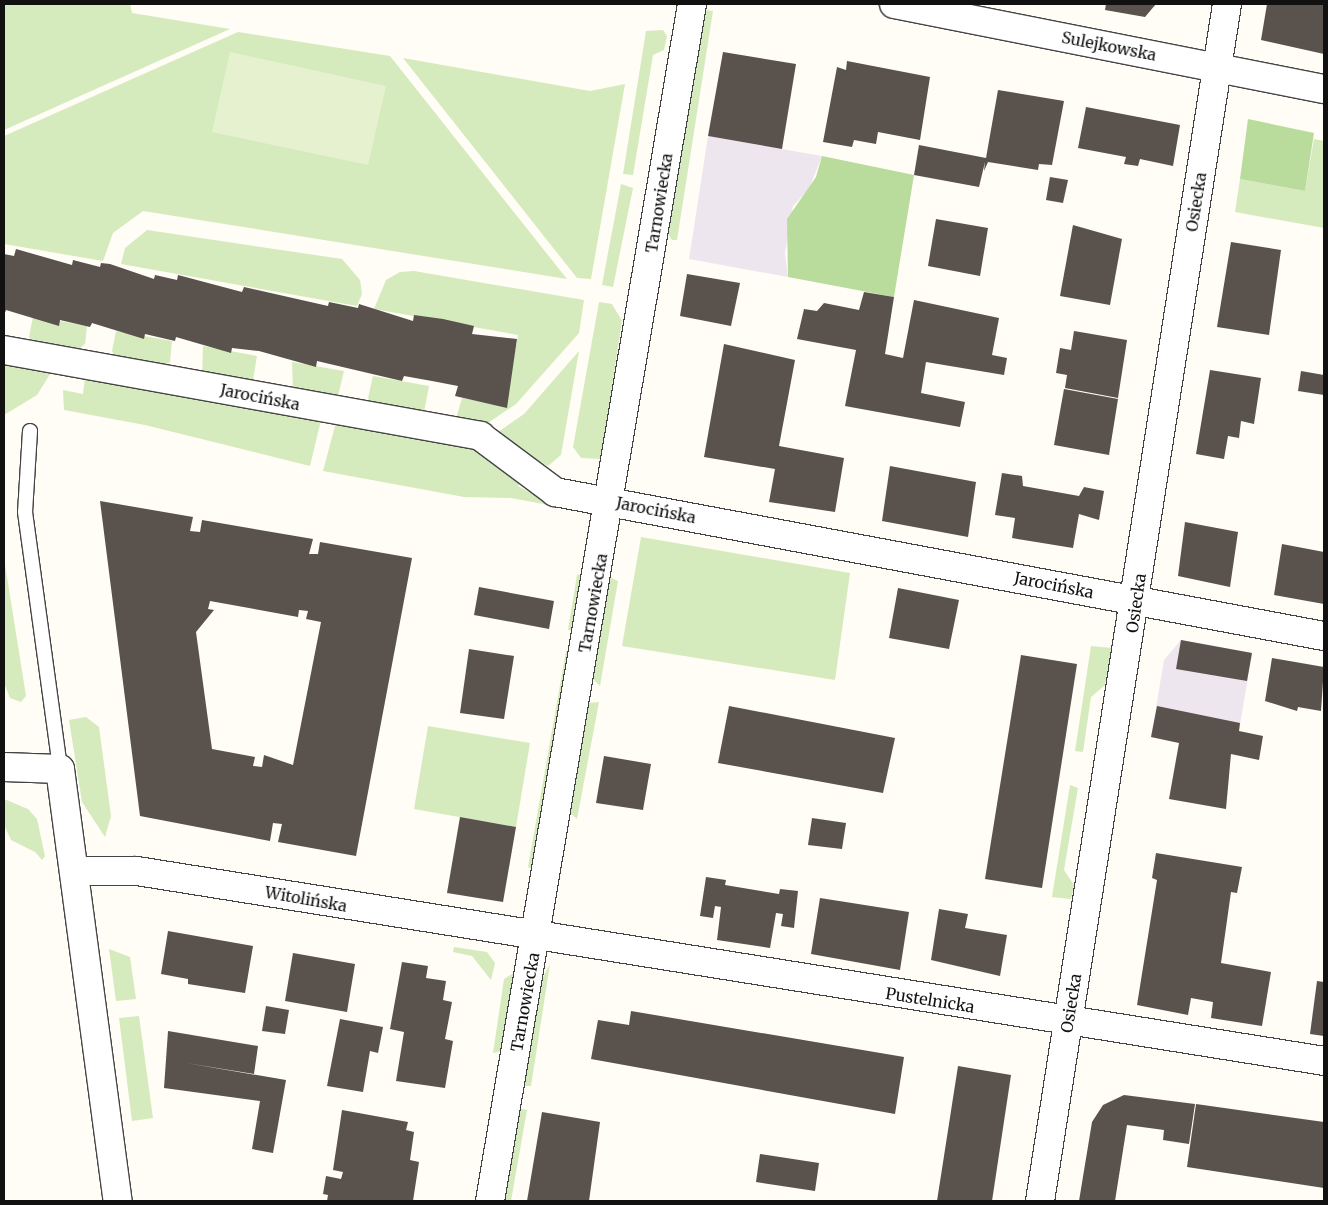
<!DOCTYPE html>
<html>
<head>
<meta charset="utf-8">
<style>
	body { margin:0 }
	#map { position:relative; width:1328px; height:1205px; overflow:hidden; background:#fffdf5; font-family:Merriweather,serif }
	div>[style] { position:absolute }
	.industrial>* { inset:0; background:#eee6ef }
	.green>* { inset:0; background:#d5ebbd }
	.forest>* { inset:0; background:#b9dc9c }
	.pitch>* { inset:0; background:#e6f2cf }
	.building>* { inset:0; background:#5a524d }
	.roads { filter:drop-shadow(1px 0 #444) drop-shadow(-1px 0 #444) drop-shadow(0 1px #444) drop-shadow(0 -1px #444) }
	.service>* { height:14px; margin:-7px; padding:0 7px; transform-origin:7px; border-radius:7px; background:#fff }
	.minor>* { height:28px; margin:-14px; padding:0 14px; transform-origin:14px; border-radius:14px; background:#fff }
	span { translate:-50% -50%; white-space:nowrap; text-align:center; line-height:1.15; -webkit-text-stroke:5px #fff; paint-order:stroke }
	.street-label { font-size:16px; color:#111 }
	.frame { position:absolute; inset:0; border:5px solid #111; pointer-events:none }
</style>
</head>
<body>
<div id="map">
	<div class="industrial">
		<div style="clip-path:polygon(708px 136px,822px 156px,809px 189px,793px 206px,785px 253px,788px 277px,689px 259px)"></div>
		<div style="clip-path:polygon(1181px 640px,1252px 653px,1235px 755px,1151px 737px,1164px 660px)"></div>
	</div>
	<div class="green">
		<div style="clip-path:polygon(4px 4px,130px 4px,132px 13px,230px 29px,4px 130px)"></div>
		<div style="clip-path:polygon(706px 10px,713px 11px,677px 240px,672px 240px,668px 234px)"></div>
		<div style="clip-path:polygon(663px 30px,667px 36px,664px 50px,653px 55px,633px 175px,623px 174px,646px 31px)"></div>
		<div style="clip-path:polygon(238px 32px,390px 56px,567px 279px,143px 211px,113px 233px,103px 261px,4px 244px,4px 136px)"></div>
		<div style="clip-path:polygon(403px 58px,590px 91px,625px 84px,591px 279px,577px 278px)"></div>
		<div style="clip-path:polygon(1314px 139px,1324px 141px,1324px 228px,1235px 212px,1240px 179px,1305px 191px)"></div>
		<div style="clip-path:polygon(621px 184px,633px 188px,613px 287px,602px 285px)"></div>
		<div style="clip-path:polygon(147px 230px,342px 259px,360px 280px,362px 294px,357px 306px,121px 264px,125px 248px)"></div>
		<div style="clip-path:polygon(414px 271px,584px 300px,579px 333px,516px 404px,482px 427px,455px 422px,462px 398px,506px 406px,518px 335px,374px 309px,386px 280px,400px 272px)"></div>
		<div style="clip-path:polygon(599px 302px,612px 304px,622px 321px,601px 459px,581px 458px,573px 447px)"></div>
		<div style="clip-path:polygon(33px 316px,87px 326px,85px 344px,76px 351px,35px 344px,29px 337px)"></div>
		<div style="clip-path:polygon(116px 331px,172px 341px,170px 362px,159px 368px,117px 360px,112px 351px)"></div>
		<div style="clip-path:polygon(203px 346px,257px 356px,253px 380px,246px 384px,202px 377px)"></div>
		<div style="clip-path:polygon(579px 351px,561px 455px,548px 466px,513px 449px,498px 432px,524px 414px)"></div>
		<div style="clip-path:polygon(4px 362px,52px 371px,37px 395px,4px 415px)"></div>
		<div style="clip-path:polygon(292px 362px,344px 371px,337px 400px,293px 391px)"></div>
		<div style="clip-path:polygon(373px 376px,429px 386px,424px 412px,372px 406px,368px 398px)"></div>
		<div style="clip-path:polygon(85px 377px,321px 420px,310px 466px,145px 425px,64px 410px,63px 390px,83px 394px)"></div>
		<div style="clip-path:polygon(336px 422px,474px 448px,521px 481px,518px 486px,538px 497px,541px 491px,560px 501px,560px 507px,511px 498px,464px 497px,323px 471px)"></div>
		<div style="clip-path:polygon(641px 537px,850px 573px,835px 680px,622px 646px)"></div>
		<div style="clip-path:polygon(4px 558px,26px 696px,21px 702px,10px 698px,4px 683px)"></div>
		<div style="clip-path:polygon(585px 573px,575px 631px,568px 630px,577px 575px)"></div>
		<div style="clip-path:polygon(609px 577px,618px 581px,600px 686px,592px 678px)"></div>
		<div style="clip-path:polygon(1091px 646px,1112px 648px,1105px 685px,1091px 697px,1083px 752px,1075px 751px)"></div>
		<div style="clip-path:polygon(566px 651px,572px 659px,536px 871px,528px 867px)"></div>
		<div style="clip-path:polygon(599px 702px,577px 819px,569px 812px,587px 703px)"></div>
		<div style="clip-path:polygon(86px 717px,99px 727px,111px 816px,105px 837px,82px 802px,69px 720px)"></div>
		<div style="clip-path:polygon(428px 726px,530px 743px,516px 827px,414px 809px)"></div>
		<div style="clip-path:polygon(1070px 785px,1078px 788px,1064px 870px,1074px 885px,1071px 899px,1052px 897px)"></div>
		<div style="clip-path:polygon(4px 799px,28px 809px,37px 819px,45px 856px,42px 860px,35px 852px,11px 840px,4px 825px)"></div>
		<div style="clip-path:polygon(454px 947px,487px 952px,495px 963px,491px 980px,472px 956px,453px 952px)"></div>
		<div style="clip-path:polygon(109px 949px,130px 957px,136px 999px,116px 1001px)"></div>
		<div style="clip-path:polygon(550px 964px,531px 1086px,523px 1086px,540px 983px)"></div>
		<div style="clip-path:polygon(517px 971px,504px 1051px,493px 1053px,504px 979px)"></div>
		<div style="clip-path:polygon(139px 1016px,153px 1118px,132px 1121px,119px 1018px)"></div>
		<div style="clip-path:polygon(522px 1109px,527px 1110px,511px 1201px,501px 1201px,517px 1112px)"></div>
	</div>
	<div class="forest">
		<div style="clip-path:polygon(1248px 119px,1314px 133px,1305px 191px,1240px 179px)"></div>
		<div style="clip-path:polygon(822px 156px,914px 175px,894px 297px,788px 277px,787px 219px,816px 177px)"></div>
	</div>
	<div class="pitch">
		<div style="clip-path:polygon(230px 52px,386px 86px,368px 165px,212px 132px)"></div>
	</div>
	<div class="building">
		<div style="clip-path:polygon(1106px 4px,1156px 4px,1145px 17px,1105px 10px)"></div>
		<div style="clip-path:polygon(1267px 4px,1324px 4px,1324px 54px,1261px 40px)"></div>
		<div style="clip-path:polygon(723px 52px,796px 64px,782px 149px,708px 136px)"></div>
		<div style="clip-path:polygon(847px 61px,930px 77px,920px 140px,878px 132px,876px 144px,854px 140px,852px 147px,823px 142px,837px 67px,846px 70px)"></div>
		<div style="clip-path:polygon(998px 90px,1064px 101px,1052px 165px,1039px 164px,1038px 170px,988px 162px,984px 171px,985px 162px,979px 187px,914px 175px,919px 145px,986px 158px)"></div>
		<div style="clip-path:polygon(1086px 107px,1180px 125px,1173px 166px,1140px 159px,1138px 166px,1124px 164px,1126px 157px,1078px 148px)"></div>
		<div style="clip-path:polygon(1050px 177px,1068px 180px,1063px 203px,1046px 200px)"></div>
		<div style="clip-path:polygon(936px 219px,988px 228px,980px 276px,928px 266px)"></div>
		<div style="clip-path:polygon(1073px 225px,1122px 239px,1110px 305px,1060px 296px)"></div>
		<div style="clip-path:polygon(1231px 242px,1281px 250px,1269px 335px,1217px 327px)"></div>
		<div style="clip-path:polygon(16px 249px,72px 265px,73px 260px,100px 267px,101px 263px,110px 264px,154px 279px,155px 275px,177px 280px,178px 275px,242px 292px,244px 287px,328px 306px,329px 302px,358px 308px,359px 304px,413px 321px,414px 315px,443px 319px,474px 326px,472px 334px,517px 339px,507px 408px,455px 396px,458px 386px,432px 381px,404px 376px,402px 381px,317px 361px,316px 367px,259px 351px,232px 348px,231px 353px,176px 337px,175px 341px,145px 334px,144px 339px,92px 323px,90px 327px,60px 320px,59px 326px,6px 310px,4px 315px,4px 254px,14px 256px)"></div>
		<div style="clip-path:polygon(687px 274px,740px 283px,731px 326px,680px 316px)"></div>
		<div style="clip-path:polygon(864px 292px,894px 297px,885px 354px,903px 358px,914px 300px,999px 318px,992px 355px,1007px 358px,1004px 375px,926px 362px,921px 393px,965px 402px,960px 427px,845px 406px,856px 350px,797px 339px,804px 309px,817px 311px,824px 303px,859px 310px)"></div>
		<div style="clip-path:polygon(1074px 331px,1127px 340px,1118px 398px,1065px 388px,1067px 375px,1056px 373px,1060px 348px,1071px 350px)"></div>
		<div style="clip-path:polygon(724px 344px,795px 360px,779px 446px,844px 458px,835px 512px,769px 502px,775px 469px,704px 457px)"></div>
		<div style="clip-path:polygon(1210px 370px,1261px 378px,1254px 424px,1241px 421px,1239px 438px,1228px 436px,1224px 459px,1196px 454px)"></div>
		<div style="clip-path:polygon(1301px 371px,1324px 375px,1324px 395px,1298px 391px)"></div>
		<div style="clip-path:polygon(1064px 389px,1118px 399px,1109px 455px,1054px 445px)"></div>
		<div style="clip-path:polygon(890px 466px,976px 482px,968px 537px,882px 521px)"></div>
		<div style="clip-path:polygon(1002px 473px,1022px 476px,1023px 486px,1079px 496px,1084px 487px,1104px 491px,1099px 520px,1079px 514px,1073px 548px,1012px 538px,1015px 518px,995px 515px)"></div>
		<div style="clip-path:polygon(evenodd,100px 501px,193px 517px,190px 531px,200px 532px,202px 520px,313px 539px,309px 554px,318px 554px,320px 542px,412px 558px,356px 856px,278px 842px,282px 824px,273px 823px,270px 841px,140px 816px,100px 501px,210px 601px,298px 617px,299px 610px,308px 611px,306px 619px,321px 622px,293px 765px,264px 755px,262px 767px,253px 766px,255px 757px,212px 749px,196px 632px,214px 610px,208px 609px,210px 601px)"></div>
		<div style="clip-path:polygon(1185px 522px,1238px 532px,1230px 587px,1178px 576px)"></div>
		<div style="clip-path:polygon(1282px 544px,1324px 552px,1324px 604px,1274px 595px)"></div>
		<div style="clip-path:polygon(479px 587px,554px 601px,549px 629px,474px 615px)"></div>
		<div style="clip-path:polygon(898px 588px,959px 600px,949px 649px,889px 638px)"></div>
		<div style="clip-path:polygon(1181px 640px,1252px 653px,1247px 681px,1176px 669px)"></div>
		<div style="clip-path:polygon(469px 649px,514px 656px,504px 719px,460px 713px)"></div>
		<div style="clip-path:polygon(1021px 655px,1077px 664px,1042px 888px,985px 879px)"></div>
		<div style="clip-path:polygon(1272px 658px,1324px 667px,1321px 711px,1298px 707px,1297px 711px,1265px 701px)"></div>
		<div style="clip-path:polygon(729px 706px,895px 738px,883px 793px,718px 763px)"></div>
		<div style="clip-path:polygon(1157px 706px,1240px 723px,1239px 731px,1263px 736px,1259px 760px,1231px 754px,1226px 809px,1169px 799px,1179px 743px,1151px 737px)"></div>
		<div style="clip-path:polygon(604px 756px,651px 764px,643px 810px,596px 803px)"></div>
		<div style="clip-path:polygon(460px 817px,516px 827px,503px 902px,447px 893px)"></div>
		<div style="clip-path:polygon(812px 818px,846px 823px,842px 849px,808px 845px)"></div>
		<div style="clip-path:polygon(1156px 853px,1242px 867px,1237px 893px,1231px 892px,1221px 963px,1271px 972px,1262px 1026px,1211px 1018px,1213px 1002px,1191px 998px,1188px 1015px,1137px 1005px,1157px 880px,1152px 878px)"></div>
		<div style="clip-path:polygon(706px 877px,726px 880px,725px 885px,779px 894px,780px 889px,798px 891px,794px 928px,781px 926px,783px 914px,776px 913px,770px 948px,717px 940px,721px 907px,715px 906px,713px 918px,700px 916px)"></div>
		<div style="clip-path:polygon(820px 898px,909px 912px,900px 970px,811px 954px)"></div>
		<div style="clip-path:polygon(939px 909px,968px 914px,965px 928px,1007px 935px,1000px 976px,931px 960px)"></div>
		<div style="clip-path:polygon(168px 931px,253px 946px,245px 993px,188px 984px,188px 979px,161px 974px)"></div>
		<div style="clip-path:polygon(293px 953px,355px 964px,347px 1012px,285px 1001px)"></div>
		<div style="clip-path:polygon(402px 962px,428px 966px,426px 978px,446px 981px,443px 1000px,452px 1002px,445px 1039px,453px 1041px,445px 1088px,396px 1081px,404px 1032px,390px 1029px)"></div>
		<div style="clip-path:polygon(1317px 981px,1324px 982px,1324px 1036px,1310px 1034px)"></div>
		<div style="clip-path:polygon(266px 1006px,289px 1010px,285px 1034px,262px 1031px)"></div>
		<div style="clip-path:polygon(631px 1011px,904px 1057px,895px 1114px,591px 1059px,598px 1020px,629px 1025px)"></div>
		<div style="clip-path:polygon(340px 1019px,383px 1027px,378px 1053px,370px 1051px,363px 1092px,327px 1086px)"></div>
		<div style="clip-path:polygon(168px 1031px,258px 1046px,254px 1074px,186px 1063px,286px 1080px,273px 1153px,252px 1149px,260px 1101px,164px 1088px)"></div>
		<div style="clip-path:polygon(958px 1066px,1011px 1075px,992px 1201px,937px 1201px)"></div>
		<div style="clip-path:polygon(1124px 1095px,1195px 1104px,1189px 1144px,1163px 1140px,1164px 1130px,1127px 1125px,1115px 1201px,1079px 1201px,1092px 1122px,1103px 1105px)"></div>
		<div style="clip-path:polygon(1196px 1104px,1324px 1122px,1324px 1188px,1187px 1167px)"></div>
		<div style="clip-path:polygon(342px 1110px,408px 1122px,406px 1130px,414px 1132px,410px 1160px,419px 1162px,413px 1201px,327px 1201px,328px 1195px,323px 1194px,326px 1176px,341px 1179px,343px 1172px,333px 1170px)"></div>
		<div style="clip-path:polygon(542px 1112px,600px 1122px,589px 1201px,527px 1201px)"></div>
		<div style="clip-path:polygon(760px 1154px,819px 1163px,815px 1191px,756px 1182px)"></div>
	</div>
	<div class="roads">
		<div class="service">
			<div style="left:30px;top:431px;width:81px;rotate:93.5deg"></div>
			<div style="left:25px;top:512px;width:259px;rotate:82.2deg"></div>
		</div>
		<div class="minor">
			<div style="left:894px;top:4px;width:438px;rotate:11.2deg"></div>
			<div style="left:4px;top:350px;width:484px;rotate:10.2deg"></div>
			<div style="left:480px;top:436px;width:94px;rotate:36.7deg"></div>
			<div style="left:555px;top:492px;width:782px;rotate:10.61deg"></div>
			<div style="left:4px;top:767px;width:56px;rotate:2deg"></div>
			<div style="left:60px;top:769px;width:436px;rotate:82.4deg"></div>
			<div style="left:75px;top:871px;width:62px"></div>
			<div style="left:137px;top:871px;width:1202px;rotate:9.09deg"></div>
			<div style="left:490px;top:1201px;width:1214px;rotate:-80.42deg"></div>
			<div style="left:1040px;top:1201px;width:1212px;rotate:-81.12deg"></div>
		</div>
	</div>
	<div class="street-label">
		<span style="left:1109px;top:46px;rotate:11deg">Sulejkowska</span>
		<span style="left:1196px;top:202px;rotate:-81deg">Osiecka</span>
		<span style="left:659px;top:203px;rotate:-81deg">Tarnowiecka</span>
		<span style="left:260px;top:397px;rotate:11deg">Jarocińska</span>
		<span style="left:656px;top:510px;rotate:11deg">Jarocińska</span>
		<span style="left:1054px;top:585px;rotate:11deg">Jarocińska</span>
		<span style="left:593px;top:603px;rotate:-80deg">Tarnowiecka</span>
		<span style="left:1136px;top:603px;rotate:-82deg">Osiecka</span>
		<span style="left:306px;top:899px;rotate:10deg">Witolińska</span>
		<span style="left:930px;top:1000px;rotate:9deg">Pustelnicka</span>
		<span style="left:525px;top:1002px;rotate:-80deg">Tarnowiecka</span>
		<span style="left:1071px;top:1003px;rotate:-81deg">Osiecka</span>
	</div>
	<div class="frame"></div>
</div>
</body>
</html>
